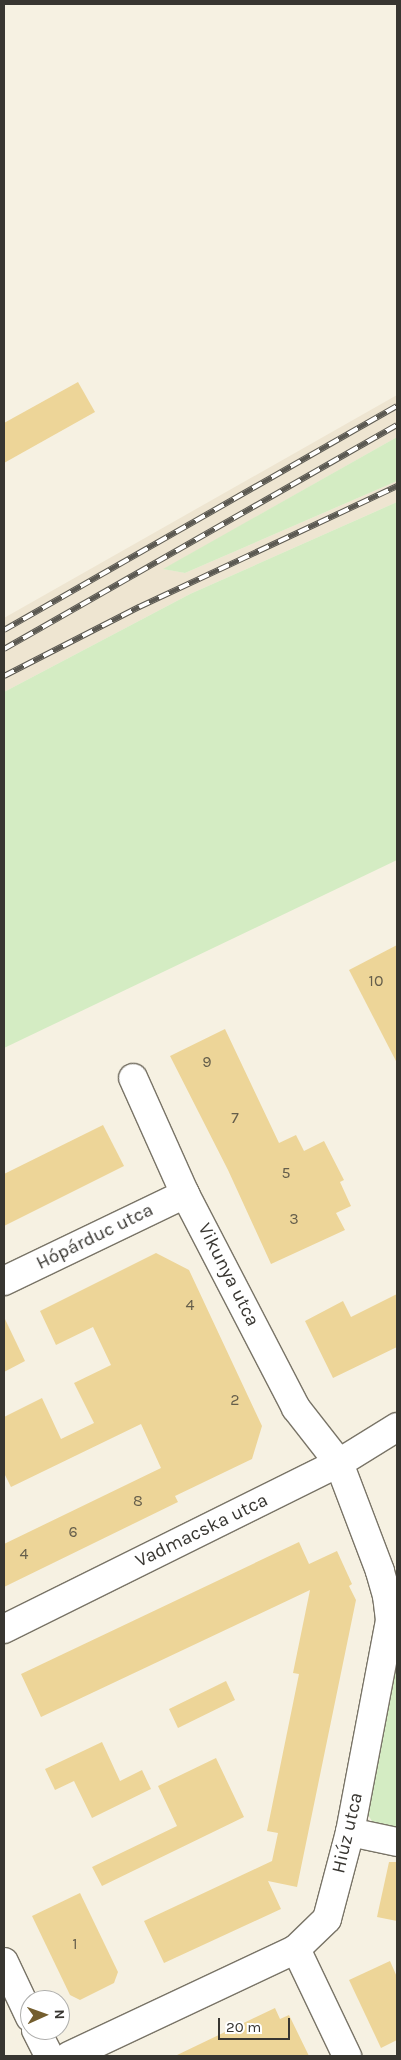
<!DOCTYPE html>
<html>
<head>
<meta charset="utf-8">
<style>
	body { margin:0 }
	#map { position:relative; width:401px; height:2060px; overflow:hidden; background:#f6f1e2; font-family:Karla,sans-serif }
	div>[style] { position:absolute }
	.built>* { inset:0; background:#eee5d1 }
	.green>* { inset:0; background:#d4ecc3 }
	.building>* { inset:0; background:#edd598 }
	.roads { filter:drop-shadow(1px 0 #797467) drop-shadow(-1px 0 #797467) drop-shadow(0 1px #797467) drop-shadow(0 -1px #797467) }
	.street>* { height:28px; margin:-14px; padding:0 14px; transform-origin:14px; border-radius:14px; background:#fff }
	.rail>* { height:5.5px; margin-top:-2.75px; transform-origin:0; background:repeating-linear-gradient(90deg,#fff 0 11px,#5b5952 0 22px); box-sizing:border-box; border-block:1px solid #5b5952 }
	span { translate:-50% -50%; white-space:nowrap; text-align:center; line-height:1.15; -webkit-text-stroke:5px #fff; paint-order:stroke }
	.number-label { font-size:16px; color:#655e4b }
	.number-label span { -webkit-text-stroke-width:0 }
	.street-label { font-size:19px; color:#383631 }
	.frame { position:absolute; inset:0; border:5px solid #383631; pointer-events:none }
	.north { position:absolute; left:20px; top:1990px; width:50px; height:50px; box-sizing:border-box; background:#fff; border:1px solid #afafad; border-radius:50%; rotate:88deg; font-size:14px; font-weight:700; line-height:20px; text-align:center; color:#383631 }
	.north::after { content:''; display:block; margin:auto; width:18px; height:22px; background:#745e2e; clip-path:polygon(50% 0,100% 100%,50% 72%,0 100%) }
	.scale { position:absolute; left:218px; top:2018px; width:72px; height:22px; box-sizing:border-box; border:2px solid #383631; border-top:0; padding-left:6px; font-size:15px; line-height:18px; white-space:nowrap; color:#383631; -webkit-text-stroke:4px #fff; paint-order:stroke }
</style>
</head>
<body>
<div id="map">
	<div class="built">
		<div style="clip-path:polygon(397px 395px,397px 437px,164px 569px,185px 573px,397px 481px,397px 502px,190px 594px,4px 692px,4px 618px)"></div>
	</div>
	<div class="green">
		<div style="clip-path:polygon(397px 437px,397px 481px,185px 573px,163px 569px)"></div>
		<div style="clip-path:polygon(397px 502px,397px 860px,4px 1048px,4px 692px,190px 594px)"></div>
		<div style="clip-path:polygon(397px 1647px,397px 1833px,373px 1823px,367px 1813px)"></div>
	</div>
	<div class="building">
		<div style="clip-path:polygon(78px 382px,95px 412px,4px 463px,4px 423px)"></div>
		<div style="clip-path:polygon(397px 945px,397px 1063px,349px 970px)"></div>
		<div style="clip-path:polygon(225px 1029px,279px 1143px,296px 1135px,304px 1151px,324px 1141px,344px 1180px,340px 1182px,351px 1206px,336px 1213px,345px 1230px,271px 1264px,228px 1170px,170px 1056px)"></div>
		<div style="clip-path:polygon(103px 1125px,124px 1166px,4px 1226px,4px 1174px)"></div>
		<div style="clip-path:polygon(156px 1253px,189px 1270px,262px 1426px,252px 1459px,175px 1496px,178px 1502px,4px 1587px,4px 1544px,161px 1468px,141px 1424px,11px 1487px,4px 1473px,4px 1417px,42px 1398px,61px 1439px,94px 1423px,74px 1383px,111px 1365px,93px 1327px,56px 1345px,40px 1311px)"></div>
		<div style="clip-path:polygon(397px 1294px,397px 1347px,333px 1378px,305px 1321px,343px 1301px,351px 1317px)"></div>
		<div style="clip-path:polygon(4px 1317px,25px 1361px,4px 1372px)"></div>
		<div style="clip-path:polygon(299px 1542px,309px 1564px,337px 1551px,352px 1584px,349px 1586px,356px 1600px,297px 1887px,268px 1881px,281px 1909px,164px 1963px,144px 1921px,272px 1861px,278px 1833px,267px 1831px,299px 1674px,293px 1673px,310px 1590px,41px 1717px,21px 1674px)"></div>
		<div style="clip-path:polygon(226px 1681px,235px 1700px,178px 1728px,169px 1709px)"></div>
		<div style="clip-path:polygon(102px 1742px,120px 1781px,142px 1770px,151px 1789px,92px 1818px,74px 1781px,55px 1790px,45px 1769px)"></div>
		<div style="clip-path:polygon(216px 1758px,244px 1817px,102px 1886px,92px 1867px,177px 1826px,158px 1786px)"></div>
		<div style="clip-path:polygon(389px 1862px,397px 1862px,397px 1921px,377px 1917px)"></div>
		<div style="clip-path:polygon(80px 1893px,118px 1972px,114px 1983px,80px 2000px,70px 1995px,32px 1916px)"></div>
		<div style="clip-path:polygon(390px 1961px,397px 1977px,397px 2040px,381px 2048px,349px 1980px)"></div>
		<div style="clip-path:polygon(275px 2008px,280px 2019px,289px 2015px,309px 2056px,175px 2056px)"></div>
	</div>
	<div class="roads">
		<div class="street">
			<div style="left:4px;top:1281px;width:201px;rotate:-25.7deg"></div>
			<div style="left:4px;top:1629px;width:374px;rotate:-26.4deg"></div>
			<div style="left:339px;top:1463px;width:68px;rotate:-31.8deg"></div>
			<div style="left:350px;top:1832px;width:48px;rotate:12deg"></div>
			<div style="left:296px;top:1949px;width:119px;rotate:64.5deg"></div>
			<div style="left:4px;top:1962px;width:61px;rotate:64.7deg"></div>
			<div style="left:36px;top:2030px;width:29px;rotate:63deg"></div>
			<div style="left:69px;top:2056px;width:251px;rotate:-25.2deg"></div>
			<div style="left:296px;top:1949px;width:43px;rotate:-44.1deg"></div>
			<div style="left:327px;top:1919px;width:90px;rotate:-75.2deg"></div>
			<div style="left:350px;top:1832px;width:216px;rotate:-79.3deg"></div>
			<div style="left:390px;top:1620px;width:24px;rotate:-97deg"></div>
			<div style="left:387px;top:1596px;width:26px;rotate:-106deg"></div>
			<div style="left:380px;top:1571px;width:116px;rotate:-110.8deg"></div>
			<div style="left:339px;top:1463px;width:70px;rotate:-128deg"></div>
			<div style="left:296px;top:1408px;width:241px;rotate:-117.4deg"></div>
			<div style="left:185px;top:1194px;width:127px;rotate:-114.1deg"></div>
		</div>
	</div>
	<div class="rail">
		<div style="left:4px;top:630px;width:452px;rotate:-29.7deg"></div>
		<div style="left:4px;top:649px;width:452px;rotate:-29.7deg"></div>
		<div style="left:4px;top:676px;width:152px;rotate:-27.1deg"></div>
		<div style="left:139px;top:607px;width:285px;rotate:-25.1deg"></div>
	</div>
	<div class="number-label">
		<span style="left:376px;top:981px">10</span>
		<span style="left:207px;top:1062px">9</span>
		<span style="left:235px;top:1118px">7</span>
		<span style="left:286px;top:1173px">5</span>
		<span style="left:294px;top:1219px">3</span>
		<span style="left:190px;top:1305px">4</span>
		<span style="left:235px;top:1400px">2</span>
		<span style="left:138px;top:1501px">8</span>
		<span style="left:73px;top:1532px">6</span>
		<span style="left:24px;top:1554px">4</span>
		<span style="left:75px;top:1944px">1</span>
	</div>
	<div class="street-label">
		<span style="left:95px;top:1237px;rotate:-26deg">Hópárduc utca</span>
		<span style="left:228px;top:1275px;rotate:63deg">Vikunya utca</span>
		<span style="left:202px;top:1531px;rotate:-26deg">Vadmacska utca</span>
		<span style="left:348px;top:1833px;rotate:-77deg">Hiúz utca</span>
	</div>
	<div class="frame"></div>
	<div class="north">N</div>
	<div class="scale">20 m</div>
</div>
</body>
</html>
